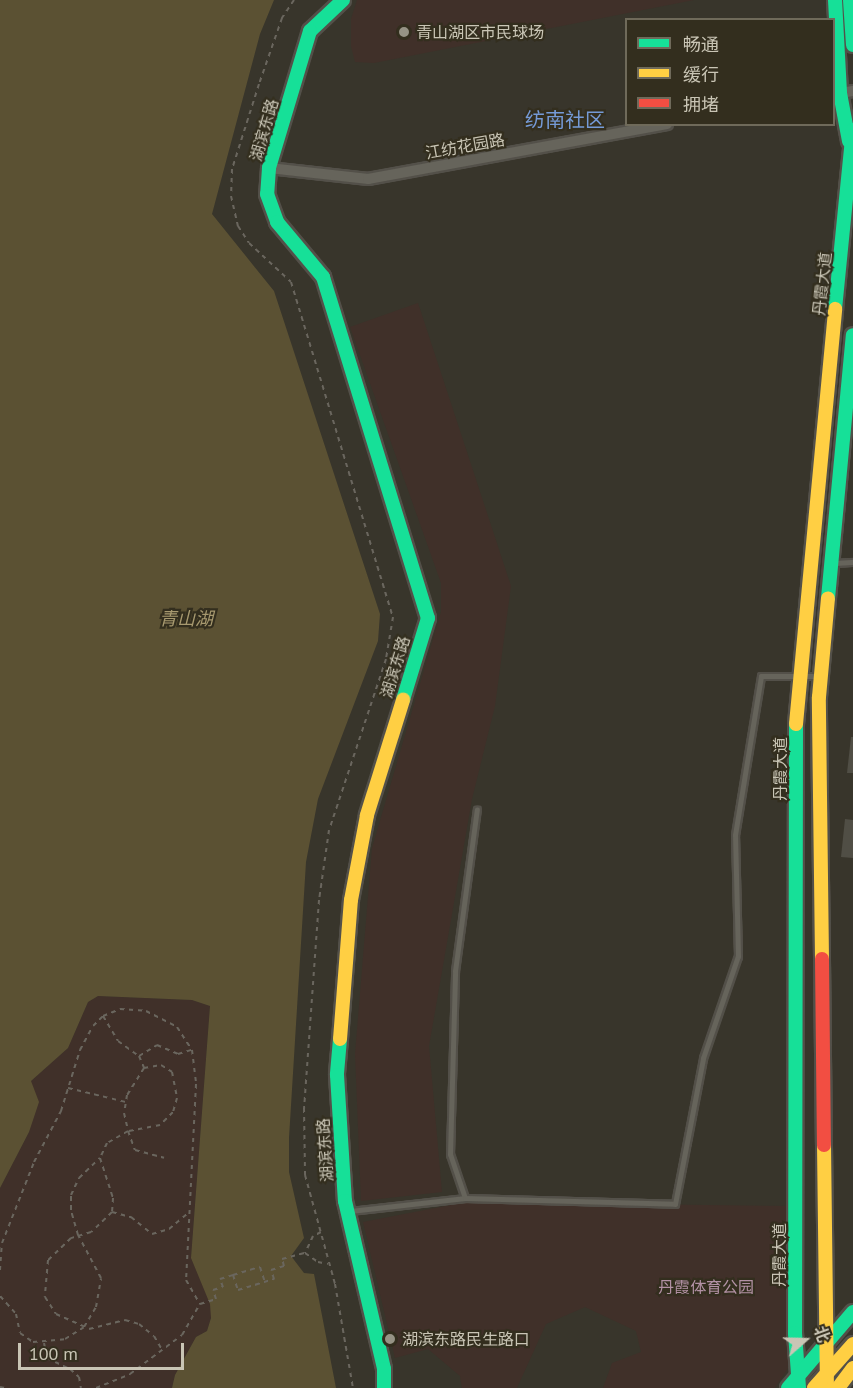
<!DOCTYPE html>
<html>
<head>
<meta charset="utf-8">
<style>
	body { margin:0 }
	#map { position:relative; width:853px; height:1388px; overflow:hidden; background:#38352b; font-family:"PT Sans","Noto Sans SC",sans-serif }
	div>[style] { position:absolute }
	.green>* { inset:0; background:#403029 }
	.water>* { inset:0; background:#5b5133 }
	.building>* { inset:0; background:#504e45 }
	.path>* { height:2px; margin-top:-1px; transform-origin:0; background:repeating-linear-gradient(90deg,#6a665e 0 4.5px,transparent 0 9px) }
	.roads { filter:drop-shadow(2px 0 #535049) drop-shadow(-2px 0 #535049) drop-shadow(0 2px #535049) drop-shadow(0 -2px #535049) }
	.lane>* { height:5px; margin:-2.5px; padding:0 2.5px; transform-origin:2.5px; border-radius:2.5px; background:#66645b }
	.street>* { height:10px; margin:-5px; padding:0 5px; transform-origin:5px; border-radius:5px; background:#66645b }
	.fast>* { height:14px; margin:-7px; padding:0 7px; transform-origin:7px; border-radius:7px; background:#16e098 }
	.slow>* { height:14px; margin:-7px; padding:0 7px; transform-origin:7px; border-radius:7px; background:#ffcf43 }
	.jam>* { height:14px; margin:-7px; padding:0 7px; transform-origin:7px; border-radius:7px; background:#f24e42 }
	.dots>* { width:16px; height:16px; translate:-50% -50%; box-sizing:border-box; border:3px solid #332e1e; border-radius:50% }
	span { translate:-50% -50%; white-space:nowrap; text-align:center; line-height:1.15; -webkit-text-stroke:4.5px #332e1e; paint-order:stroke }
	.poi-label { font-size:16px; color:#c9c5b5 }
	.left { translate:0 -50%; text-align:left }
	.street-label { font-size:16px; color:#c9c5b5 }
	.park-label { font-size:16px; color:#b291a4 }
	.water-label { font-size:18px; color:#a7996f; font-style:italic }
	.quarter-label { font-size:20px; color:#759ad6 }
	.legend { position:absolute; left:625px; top:18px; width:210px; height:108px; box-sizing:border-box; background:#332e1e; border:2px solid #6f6a5a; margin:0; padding:8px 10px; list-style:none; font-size:18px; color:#c9c5b5 }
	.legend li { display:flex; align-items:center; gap:12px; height:30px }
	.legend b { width:30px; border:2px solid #6f6a5a }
	.north { position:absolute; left:775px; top:1310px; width:60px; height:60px; -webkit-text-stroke:4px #332e1e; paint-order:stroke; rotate:70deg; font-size:16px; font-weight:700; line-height:24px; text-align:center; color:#c9c5b5 }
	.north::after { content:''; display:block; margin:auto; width:21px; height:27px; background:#c9c5b5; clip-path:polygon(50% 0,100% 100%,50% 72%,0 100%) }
	.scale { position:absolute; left:18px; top:1343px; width:166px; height:27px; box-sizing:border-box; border:3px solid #c9c5b5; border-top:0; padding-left:8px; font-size:18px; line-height:21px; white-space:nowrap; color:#c9c5b5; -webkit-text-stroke:4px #332e1e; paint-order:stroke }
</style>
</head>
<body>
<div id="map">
	<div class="green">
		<div style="clip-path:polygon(357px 0,694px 0,374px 63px,355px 62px,351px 46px,351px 19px)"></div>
		<div style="clip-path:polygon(418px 303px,511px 586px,495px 706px,472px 799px,429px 1046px,442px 1192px,361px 1201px,355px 1054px,372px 848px,441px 612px,441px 583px,350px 327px)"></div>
		<div style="clip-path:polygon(98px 996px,192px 1000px,210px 1006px,191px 1258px,211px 1304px,211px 1318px,207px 1331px,196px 1337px,175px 1375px,172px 1388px,0 1388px,0 1188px,29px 1132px,31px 1081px,68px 1048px,88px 1002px)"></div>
		<div style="clip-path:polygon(466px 1202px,788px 1206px,788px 1368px,775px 1388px,603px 1388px,612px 1363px,641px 1352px,636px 1331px,585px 1307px,546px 1324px,517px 1388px,462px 1388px,460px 1376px,428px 1349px,395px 1358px,363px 1222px)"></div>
	</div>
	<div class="water">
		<div style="clip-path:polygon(0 0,274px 0,260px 34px,212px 214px,274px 291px,380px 614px,378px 641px,318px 799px,306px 862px,289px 1138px,289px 1172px,304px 1238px,291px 1256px,304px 1273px,314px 1274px,336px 1388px,172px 1388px,175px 1375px,196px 1337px,207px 1331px,211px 1318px,210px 1304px,191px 1258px,210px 1006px,192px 1000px,98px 996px,88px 1002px,68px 1048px,31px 1081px,39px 1102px,29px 1132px,0 1188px)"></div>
	</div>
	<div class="building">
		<div style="clip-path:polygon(851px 737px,853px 737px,853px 773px,847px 773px)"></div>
		<div style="clip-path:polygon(845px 819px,853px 820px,853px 858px,841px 857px)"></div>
	</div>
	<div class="path">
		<div style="left:294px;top:0;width:22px;rotate:124deg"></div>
		<div style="left:282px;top:18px;width:70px;rotate:109.2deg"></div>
		<div style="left:259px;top:84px;width:89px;rotate:107.6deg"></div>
		<div style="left:232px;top:169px;width:27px;rotate:92deg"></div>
		<div style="left:231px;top:196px;width:31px;rotate:77deg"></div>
		<div style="left:238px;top:226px;width:20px;rotate:57deg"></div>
		<div style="left:249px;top:243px;width:57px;rotate:42.9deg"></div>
		<div style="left:291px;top:282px;width:350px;rotate:73.1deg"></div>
		<div style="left:393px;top:617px;width:43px;rotate:99.5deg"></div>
		<div style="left:386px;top:659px;width:180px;rotate:108.4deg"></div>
		<div style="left:329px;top:830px;width:71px;rotate:98.1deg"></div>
		<div style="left:319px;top:900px;width:209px;rotate:94.1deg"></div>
		<div style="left:304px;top:1108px;width:67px;rotate:89.1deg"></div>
		<div style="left:305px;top:1175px;width:113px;rotate:74.6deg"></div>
		<div style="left:335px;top:1284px;width:106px;rotate:80.2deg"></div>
		<div style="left:103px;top:1016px;width:29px;rotate:59deg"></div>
		<div style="left:118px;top:1041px;width:26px;rotate:36deg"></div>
		<div style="left:139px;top:1056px;width:13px;rotate:67deg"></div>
		<div style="left:144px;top:1068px;width:17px;rotate:-10deg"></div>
		<div style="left:161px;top:1065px;width:13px;rotate:32deg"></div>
		<div style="left:172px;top:1072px;width:26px;rotate:79deg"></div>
		<div style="left:177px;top:1098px;width:15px;rotate:106deg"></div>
		<div style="left:173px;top:1112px;width:18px;rotate:135deg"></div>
		<div style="left:160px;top:1125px;width:33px;rotate:169deg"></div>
		<div style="left:128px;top:1131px;width:24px;rotate:150deg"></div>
		<div style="left:107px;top:1143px;width:17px;rotate:115deg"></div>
		<div style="left:100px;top:1158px;width:42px;rotate:72deg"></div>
		<div style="left:113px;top:1198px;width:14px;rotate:94deg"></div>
		<div style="left:112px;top:1212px;width:29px;rotate:136deg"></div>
		<div style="left:91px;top:1232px;width:21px;rotate:163deg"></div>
		<div style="left:71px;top:1238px;width:32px;rotate:136deg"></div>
		<div style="left:48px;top:1260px;width:37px;rotate:95deg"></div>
		<div style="left:45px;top:1297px;width:20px;rotate:57deg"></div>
		<div style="left:56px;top:1314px;width:36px;rotate:24deg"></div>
		<div style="left:89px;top:1329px;width:37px;rotate:-14deg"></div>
		<div style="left:125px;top:1320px;width:15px;rotate:16deg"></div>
		<div style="left:139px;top:1324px;width:19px;rotate:39deg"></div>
		<div style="left:154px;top:1336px;width:14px;rotate:60deg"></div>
		<div style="left:139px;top:1056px;width:21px;rotate:-31deg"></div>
		<div style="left:157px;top:1045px;width:23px;rotate:23deg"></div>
		<div style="left:178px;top:1054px;width:14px;rotate:-17deg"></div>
		<div style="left:144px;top:1068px;width:32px;rotate:122deg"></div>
		<div style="left:127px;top:1095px;width:18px;rotate:99deg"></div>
		<div style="left:124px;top:1113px;width:18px;rotate:77deg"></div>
		<div style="left:128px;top:1131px;width:20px;rotate:70deg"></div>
		<div style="left:135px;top:1150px;width:30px;rotate:15deg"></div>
		<div style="left:68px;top:1088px;width:60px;rotate:13.6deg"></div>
		<div style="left:112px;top:1212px;width:20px;rotate:15deg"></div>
		<div style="left:131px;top:1217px;width:27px;rotate:39deg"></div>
		<div style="left:152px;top:1234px;width:18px;rotate:-16deg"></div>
		<div style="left:169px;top:1229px;width:23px;rotate:-40deg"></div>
		<div style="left:321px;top:1232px;width:9px;rotate:153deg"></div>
		<div style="left:313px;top:1236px;width:19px;rotate:115deg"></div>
		<div style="left:305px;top:1253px;width:16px;rotate:35deg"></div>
		<div style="left:318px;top:1262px;width:10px;rotate:11deg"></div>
		<div style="left:0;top:1270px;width:27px;rotate:-86deg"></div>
		<div style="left:2px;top:1243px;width:87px;rotate:-68.4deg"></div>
		<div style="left:34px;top:1162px;width:58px;rotate:-62.1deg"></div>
		<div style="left:61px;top:1111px;width:64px;rotate:-72.7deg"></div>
		<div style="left:80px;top:1050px;width:27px;rotate:-62deg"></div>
		<div style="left:93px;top:1026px;width:14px;rotate:-45deg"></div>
		<div style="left:103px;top:1016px;width:18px;rotate:-22deg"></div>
		<div style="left:120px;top:1009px;width:26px;rotate:4deg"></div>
		<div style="left:146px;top:1011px;width:35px;rotate:27deg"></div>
		<div style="left:177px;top:1027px;width:27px;rotate:57deg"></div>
		<div style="left:192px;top:1050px;width:34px;rotate:83deg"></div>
		<div style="left:196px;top:1084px;width:196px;rotate:92.9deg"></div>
		<div style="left:186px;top:1280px;width:28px;rotate:60deg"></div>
		<div style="left:233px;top:1275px;width:28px;rotate:-17deg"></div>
		<div style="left:260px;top:1267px;width:16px;rotate:72deg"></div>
		<div style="left:0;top:1296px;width:24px;rotate:48deg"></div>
		<div style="left:16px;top:1314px;width:19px;rotate:78deg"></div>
		<div style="left:20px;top:1333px;width:16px;rotate:35deg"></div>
		<div style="left:33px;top:1342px;width:32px;rotate:-5deg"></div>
		<div style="left:65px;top:1339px;width:22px;rotate:-32deg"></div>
		<div style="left:84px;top:1327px;width:23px;rotate:-59deg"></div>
		<div style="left:96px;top:1307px;width:29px;rotate:-80deg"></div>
		<div style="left:101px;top:1278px;width:49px;rotate:-118.1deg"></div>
		<div style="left:78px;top:1235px;width:26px;rotate:-106deg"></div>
		<div style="left:71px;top:1210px;width:15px;rotate:-90deg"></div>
		<div style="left:71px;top:1195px;width:19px;rotate:-65deg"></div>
		<div style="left:79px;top:1178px;width:29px;rotate:-44deg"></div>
		<div style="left:44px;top:1343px;width:15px;rotate:79deg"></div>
		<div style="left:47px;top:1358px;width:25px;rotate:26deg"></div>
		<div style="left:70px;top:1369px;width:12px;rotate:42deg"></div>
		<div style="left:79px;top:1377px;width:11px;rotate:80deg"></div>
		<div style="left:0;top:1387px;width:5px;rotate:11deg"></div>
		<div style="left:96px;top:1388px;width:37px;rotate:-22deg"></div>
		<div style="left:130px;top:1374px;width:65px;rotate:-36.9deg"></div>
		<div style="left:182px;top:1335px;width:36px;rotate:-60deg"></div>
		<div style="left:200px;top:1304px;width:17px;rotate:-17deg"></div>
		<div style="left:216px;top:1299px;width:9px;rotate:-108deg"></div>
		<div style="left:213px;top:1290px;width:10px;rotate:-17deg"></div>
		<div style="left:223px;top:1287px;width:9px;rotate:-111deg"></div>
		<div style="left:220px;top:1279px;width:14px;rotate:-17deg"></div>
		<div style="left:233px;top:1275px;width:16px;rotate:72deg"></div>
		<div style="left:238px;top:1290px;width:38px;rotate:-17deg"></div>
		<div style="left:274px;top:1279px;width:9px;rotate:-108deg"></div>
		<div style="left:271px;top:1270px;width:14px;rotate:-17deg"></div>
		<div style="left:284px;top:1266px;width:7px;rotate:-106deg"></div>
		<div style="left:282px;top:1259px;width:24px;rotate:-15deg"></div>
	</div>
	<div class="roads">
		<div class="lane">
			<div style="left:833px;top:563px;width:20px;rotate:-3deg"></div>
			<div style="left:465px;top:1198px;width:46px;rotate:-108.8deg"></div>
			<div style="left:450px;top:1154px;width:183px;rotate:-88.4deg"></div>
			<div style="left:455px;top:971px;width:163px;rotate:-82.3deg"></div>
			<div style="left:350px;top:1211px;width:116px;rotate:-6.4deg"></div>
			<div style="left:465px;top:1198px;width:210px;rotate:1.6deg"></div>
			<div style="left:675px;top:1204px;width:149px;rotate:-79.1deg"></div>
			<div style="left:703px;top:1058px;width:108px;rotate:-71.1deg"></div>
			<div style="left:738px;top:956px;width:121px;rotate:-91.4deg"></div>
			<div style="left:735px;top:835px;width:161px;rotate:-80.7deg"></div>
			<div style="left:761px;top:676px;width:58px"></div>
		</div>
		<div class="street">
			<div style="left:834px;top:94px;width:19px;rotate:-9deg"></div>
			<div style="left:269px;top:168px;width:100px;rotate:6.3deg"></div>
			<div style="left:368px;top:179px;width:304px;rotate:-10.4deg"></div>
		</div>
		<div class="fast">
			<div style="left:343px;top:0;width:45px;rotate:136.8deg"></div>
			<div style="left:310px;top:31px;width:143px;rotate:106.7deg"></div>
			<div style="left:269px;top:168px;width:26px;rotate:94deg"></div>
			<div style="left:267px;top:194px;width:30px;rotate:70deg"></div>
			<div style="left:277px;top:222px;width:72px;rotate:50.1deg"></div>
			<div style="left:323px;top:277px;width:357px;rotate:72.9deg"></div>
			<div style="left:428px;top:618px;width:86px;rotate:107deg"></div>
			<div style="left:835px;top:0;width:93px;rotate:86.9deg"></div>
			<div style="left:840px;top:93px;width:49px;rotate:79.4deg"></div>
			<div style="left:850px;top:0;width:45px;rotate:86.2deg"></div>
			<div style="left:835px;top:309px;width:180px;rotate:-84.3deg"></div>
			<div style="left:828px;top:598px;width:264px;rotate:-84.6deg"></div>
			<div style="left:796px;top:724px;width:609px;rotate:90.09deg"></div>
			<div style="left:795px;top:1333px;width:55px;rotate:85.8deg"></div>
			<div style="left:340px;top:1039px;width:36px;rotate:95deg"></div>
			<div style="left:337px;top:1075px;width:126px;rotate:86.4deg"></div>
			<div style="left:345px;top:1201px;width:172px;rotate:76.9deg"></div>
			<div style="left:384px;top:1369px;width:19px;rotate:90deg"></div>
			<div style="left:788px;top:1388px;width:100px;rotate:-49.5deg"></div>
		</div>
		<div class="slow">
			<div style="left:796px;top:724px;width:417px;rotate:-84.6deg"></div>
			<div style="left:822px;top:959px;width:262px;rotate:-90.7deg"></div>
			<div style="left:819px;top:697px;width:99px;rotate:-84.8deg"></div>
			<div style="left:340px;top:1039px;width:139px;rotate:-85.5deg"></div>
			<div style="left:351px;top:900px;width:86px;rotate:-79.3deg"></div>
			<div style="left:367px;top:815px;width:121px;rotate:-72.6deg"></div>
			<div style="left:824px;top:1145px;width:243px;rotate:89.3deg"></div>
			<div style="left:814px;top:1388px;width:59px;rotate:-48.4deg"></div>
			<div style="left:838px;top:1388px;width:25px;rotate:-53deg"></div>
		</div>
		<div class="jam">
			<div style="left:822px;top:959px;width:186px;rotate:89.4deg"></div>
		</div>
	</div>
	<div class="dots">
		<div style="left:404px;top:32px;background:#969385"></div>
		<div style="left:390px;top:1339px;background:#969385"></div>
	</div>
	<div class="poi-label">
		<span class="left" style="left:416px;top:32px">青山湖区市民球场</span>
		<span class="left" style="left:402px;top:1339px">湖滨东路民生路口</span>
	</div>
	<div class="street-label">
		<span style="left:264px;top:130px;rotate:-74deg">湖滨东路</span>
		<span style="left:465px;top:146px;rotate:-10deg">江纺花园路</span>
		<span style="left:822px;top:284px;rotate:-84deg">丹霞大道</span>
		<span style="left:395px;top:667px;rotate:-73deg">湖滨东路</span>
		<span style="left:780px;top:769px;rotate:-90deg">丹霞大道</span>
		<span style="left:325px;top:1150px;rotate:-94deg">湖滨东路</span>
		<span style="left:779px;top:1255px;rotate:-90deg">丹霞大道</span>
	</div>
	<div class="park-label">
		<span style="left:706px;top:1287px">丹霞体育公园</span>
	</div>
	<div class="water-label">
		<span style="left:186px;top:619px">青山湖</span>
	</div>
	<div class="quarter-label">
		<span style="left:565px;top:120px">纺南社区</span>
	</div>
	<ul class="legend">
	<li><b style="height:8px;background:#16e098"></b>畅通</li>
	<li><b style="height:8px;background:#ffcf43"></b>缓行</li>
	<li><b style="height:8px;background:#f24e42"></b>拥堵</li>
	</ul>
	<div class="north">北</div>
	<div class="scale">100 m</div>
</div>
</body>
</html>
